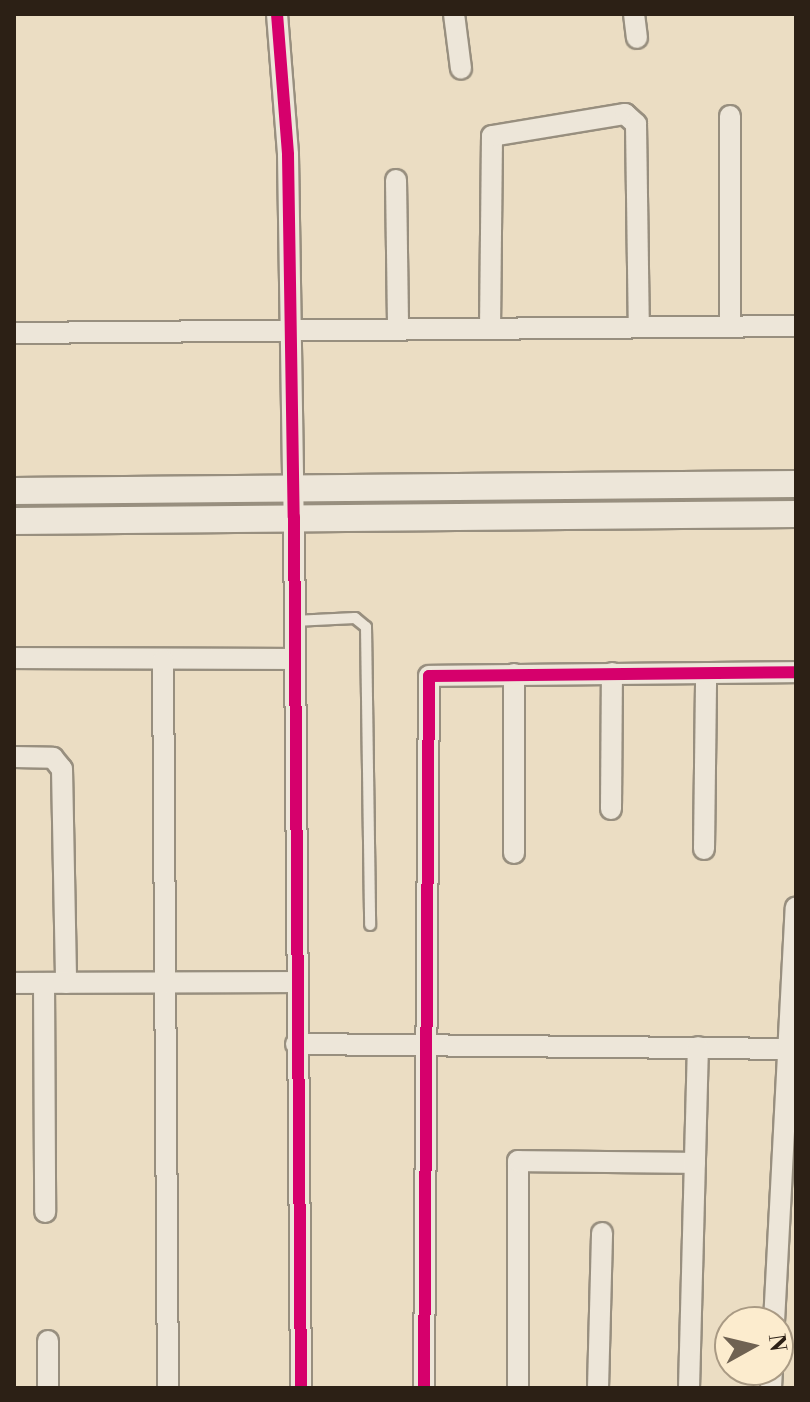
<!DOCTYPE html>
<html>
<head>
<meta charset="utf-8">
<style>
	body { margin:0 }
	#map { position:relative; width:810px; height:1402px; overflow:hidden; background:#ebddc3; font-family:"Libre Bodoni",serif }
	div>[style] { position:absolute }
	.roads { filter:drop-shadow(2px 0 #988f7f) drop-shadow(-2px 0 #988f7f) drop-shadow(0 2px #988f7f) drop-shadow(0 -2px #988f7f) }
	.service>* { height:10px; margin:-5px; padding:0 5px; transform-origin:5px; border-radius:5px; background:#ede6d9 }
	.minor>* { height:20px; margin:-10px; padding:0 10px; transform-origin:10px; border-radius:10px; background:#ede6d9 }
	.tertiary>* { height:26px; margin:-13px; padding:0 13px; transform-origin:13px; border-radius:13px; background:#ede6d9 }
	.cycleway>* { height:12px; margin:-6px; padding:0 6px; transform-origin:6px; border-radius:6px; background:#d6006c }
	span { translate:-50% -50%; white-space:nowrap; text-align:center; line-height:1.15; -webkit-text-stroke:8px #fcecce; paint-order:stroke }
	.frame { position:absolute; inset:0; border:16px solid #2c2015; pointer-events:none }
	.north { position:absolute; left:714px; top:1306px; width:80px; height:80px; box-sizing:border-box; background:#fcecce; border:2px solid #a99a84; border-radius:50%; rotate:82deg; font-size:22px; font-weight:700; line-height:32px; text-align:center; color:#2c2015 }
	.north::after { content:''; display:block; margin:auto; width:28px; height:36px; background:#6f6252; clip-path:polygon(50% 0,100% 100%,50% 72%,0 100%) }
</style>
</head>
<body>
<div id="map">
	<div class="roads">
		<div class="service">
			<div style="left:294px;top:621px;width:61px;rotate:-2.8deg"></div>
			<div style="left:355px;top:618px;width:14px;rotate:39deg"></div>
			<div style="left:366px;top:627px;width:298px;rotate:89.2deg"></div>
		</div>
		<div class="minor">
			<div style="left:277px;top:14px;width:141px;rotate:85.5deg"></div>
			<div style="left:288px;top:155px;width:362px;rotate:89.1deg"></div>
			<div style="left:294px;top:517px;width:871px;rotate:89.54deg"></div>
			<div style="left:454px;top:14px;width:55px;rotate:82.7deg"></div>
			<div style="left:634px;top:14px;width:24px;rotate:83deg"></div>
			<div style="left:396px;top:180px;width:149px;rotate:89.2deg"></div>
			<div style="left:730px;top:326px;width:210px;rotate:-90deg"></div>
			<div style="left:490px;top:328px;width:192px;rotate:-89.4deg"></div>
			<div style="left:492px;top:136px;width:135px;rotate:-9.4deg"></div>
			<div style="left:625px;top:114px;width:15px;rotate:42deg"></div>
			<div style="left:636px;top:124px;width:203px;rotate:89.2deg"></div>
			<div style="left:14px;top:333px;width:782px;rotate:-0.51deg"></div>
			<div style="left:14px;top:658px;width:279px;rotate:0.2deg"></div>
			<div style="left:163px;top:660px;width:728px;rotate:89.61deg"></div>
			<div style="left:514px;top:674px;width:179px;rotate:90deg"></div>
			<div style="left:14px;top:757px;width:39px;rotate:1deg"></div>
			<div style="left:53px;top:758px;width:14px;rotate:51deg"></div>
			<div style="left:62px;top:769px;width:214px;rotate:88.9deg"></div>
			<div style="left:611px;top:809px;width:136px;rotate:-89.6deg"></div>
			<div style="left:704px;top:849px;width:176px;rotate:-89.3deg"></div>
			<div style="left:14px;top:983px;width:282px;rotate:-0.2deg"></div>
			<div style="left:44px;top:983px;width:229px;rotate:89.7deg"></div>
			<div style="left:296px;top:1044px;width:500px;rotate:0.57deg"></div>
			<div style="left:774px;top:1322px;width:415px;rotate:-87deg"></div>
			<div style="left:48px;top:1341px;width:47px;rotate:90deg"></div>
			<div style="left:424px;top:1388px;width:712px;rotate:-89.6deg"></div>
			<div style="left:429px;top:676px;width:367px;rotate:-0.6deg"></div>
			<div style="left:518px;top:1388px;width:227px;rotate:-90deg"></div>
			<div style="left:518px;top:1161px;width:177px;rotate:0.6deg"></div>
			<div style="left:598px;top:1388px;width:155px;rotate:-88.5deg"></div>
			<div style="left:689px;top:1388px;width:341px;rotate:-88.5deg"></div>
			<div style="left:771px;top:1388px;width:18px;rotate:-87deg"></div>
		</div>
		<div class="tertiary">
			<div style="left:14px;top:491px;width:782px;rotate:-0.51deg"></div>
			<div style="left:14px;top:521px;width:782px;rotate:-0.51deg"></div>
		</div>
	</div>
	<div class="cycleway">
		<div style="left:277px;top:14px;width:141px;rotate:85.5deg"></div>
		<div style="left:288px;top:155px;width:362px;rotate:89.1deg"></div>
		<div style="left:294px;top:517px;width:871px;rotate:89.54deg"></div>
		<div style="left:424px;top:1388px;width:712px;rotate:-89.6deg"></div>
		<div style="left:429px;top:676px;width:367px;rotate:-0.6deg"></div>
	</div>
	<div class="frame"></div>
	<div class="north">N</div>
</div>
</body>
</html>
